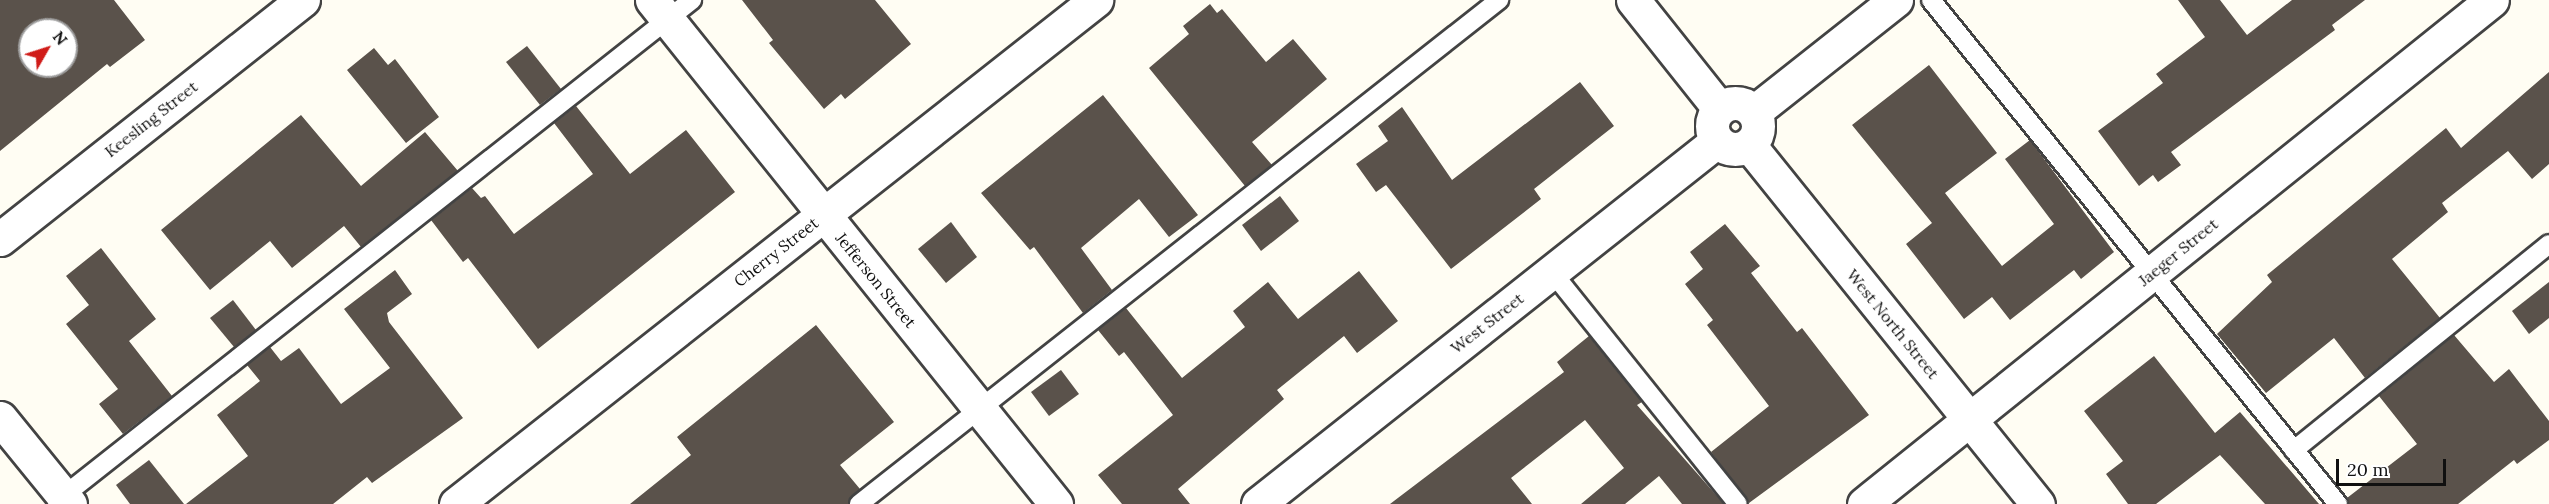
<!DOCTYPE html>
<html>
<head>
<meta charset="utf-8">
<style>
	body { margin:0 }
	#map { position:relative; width:2549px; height:504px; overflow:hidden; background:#fffdf3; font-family:Lora,serif }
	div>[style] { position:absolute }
	.building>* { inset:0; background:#5a524b }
	.roads { filter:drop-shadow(2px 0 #434343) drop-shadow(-2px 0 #434343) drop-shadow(0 2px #434343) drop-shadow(0 -2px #434343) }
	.lane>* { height:18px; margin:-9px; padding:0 9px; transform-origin:9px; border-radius:9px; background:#fff }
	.street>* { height:33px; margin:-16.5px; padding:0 16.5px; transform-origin:16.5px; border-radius:16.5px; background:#fff }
	.street>.ring { margin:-16.5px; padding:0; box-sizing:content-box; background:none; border:33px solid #fff; border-radius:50% }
	span { translate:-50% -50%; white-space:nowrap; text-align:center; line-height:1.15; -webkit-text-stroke:6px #fff; paint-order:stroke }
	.street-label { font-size:16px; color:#101010 }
	.north { position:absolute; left:18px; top:18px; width:60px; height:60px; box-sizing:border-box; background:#fff; border:2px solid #9f9f9f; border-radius:50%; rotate:51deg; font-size:16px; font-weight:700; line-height:24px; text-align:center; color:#101010 }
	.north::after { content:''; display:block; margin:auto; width:21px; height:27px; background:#d01b18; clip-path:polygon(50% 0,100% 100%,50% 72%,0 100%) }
	.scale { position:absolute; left:2336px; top:459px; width:110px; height:27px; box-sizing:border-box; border:3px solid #101010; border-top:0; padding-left:8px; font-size:18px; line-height:21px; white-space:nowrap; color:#101010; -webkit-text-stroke:4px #fff; paint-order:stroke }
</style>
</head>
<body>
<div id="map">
	<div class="building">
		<div style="clip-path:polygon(evenodd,0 0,114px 0,145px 40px,110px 67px,107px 64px,0 151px,0 0,30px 30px,66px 30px,66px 66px,30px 66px,30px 30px)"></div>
		<div style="clip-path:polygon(742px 0,875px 0,911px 44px,845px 99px,841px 94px,824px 109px,769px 43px,773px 40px)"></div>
		<div style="clip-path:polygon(2178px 0,2220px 0,2247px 35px,2292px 0,2365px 0,2332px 25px,2335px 30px,2171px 152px,2181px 165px,2158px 182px,2153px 175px,2139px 186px,2098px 131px,2163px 83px,2156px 74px,2205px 37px)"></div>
		<div style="clip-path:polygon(1210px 4px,1217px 13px,1222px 9px,1266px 62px,1293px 39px,1327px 79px,1252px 142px,1272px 165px,1245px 186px,1149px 68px,1189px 34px,1183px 26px)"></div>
		<div style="clip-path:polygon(527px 46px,561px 89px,540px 105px,506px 62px)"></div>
		<div style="clip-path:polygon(374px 48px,388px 65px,395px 59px,439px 117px,406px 143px,347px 70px)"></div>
		<div style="clip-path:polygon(1929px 65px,1997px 153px,1945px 193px,2002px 266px,2054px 224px,2005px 159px,2030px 140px,2114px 252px,2081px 279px,2074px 270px,2010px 320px,1992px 297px,1964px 319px,1906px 244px,1932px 223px,1852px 125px)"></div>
		<div style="clip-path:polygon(2549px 72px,2549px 164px,2532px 179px,2508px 151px,2442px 203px,2448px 212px,2392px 259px,2440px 318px,2365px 378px,2334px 338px,2266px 393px,2217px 334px,2272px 282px,2267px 275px,2446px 128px,2461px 148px)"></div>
		<div style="clip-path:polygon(1580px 82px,1614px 126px,1534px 189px,1541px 199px,1451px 269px,1386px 185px,1376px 192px,1356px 164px,1388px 141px,1378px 126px,1402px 107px,1452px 180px)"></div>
		<div style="clip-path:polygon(1103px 95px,1198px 215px,1169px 237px,1139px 199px,1081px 248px,1112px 290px,1083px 313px,1034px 247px,1030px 250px,981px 193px)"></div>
		<div style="clip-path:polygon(576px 106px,630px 174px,686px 130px,735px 192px,538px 349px,468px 258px,463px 262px,431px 220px,472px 188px,481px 198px,485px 196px,514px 234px,593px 174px,554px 123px)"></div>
		<div style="clip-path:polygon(301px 115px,361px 186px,425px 132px,458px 171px,361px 247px,344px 226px,292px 268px,270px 241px,210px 290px,161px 230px)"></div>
		<div style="clip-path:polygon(1280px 196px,1299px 221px,1261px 251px,1242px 225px)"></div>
		<div style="clip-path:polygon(951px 222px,977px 257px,946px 283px,918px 249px)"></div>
		<div style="clip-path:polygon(1725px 224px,1760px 266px,1751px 273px,1797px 332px,1802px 328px,1869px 415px,1749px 503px,1711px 452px,1769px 406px,1707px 325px,1713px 320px,1685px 284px,1703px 269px,1690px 252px)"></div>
		<div style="clip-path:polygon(101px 248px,156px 319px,129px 341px,172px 396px,123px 434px,99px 404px,118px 389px,66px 324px,89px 305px,66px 276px)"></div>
		<div style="clip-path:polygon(395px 270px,412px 294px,387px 313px,389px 322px,463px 418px,372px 483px,367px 477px,333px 504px,186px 504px,248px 456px,217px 415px,260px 381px,247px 365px,270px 347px,281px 361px,299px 348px,341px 404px,390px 368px,344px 309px)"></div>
		<div style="clip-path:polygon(1359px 271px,1398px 321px,1357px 353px,1344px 336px,1277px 390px,1284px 399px,1178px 489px,1190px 504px,1122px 504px,1098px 475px,1173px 415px,1124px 352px,1119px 356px,1098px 330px,1126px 308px,1182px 378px,1245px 327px,1233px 311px,1268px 282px,1298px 319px)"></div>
		<div style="clip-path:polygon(2549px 282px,2549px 318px,2529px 334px,2512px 311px)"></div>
		<div style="clip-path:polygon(233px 300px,256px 330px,234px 347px,210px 318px)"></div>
		<div style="clip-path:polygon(816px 325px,894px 422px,840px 465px,860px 489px,848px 504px,630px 504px,691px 455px,677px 437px)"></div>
		<div style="clip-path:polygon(2454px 335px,2494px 382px,2509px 369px,2549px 421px,2549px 440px,2517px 464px,2514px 460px,2458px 504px,2349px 504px,2347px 498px,2417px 444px,2379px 396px)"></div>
		<div style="clip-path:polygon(1589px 336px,1642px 402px,1637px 405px,1724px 504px,1682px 504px,1659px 476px,1625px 504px,1581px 504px,1624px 468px,1585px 420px,1511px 478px,1532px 504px,1390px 504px,1564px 372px,1557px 362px)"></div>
		<div style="clip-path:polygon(2154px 356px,2215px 433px,2240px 412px,2319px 504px,2265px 504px,2220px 455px,2156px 504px,2128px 504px,2106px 474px,2123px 461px,2084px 411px)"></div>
		<div style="clip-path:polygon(1061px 370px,1079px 394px,1049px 416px,1031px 392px)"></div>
		<div style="clip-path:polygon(149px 460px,184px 504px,130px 504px,116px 485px)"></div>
	</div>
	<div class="roads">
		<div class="lane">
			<div style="left:1931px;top:0;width:648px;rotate:51.08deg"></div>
			<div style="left:1552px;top:272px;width:297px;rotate:51.3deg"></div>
			<div style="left:2294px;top:450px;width:328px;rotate:-38.9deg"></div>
			<div style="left:57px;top:501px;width:809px;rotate:-38.27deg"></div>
			<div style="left:859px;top:504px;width:815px;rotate:-38.22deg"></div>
		</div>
		<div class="street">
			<div style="left:652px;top:0;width:646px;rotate:51.28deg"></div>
			<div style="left:1633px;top:0;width:138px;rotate:51.5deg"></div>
			<div class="ring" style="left:1712px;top:103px;width:13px;height:13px"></div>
			<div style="left:1754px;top:112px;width:181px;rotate:-38.3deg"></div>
			<div style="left:1749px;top:145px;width:461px;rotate:51.2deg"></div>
			<div style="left:0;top:239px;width:386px;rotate:-38.3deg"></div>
			<div style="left:0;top:418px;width:111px;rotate:50.9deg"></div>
			<div style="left:456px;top:504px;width:815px;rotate:-38.22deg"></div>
			<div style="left:1258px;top:504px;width:585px;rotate:-38.34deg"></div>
			<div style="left:1864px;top:504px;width:805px;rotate:-38.75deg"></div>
		</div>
	</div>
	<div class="street-label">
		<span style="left:151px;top:119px;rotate:-38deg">Keesling Street</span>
		<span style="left:776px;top:252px;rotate:-38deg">Cherry Street</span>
		<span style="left:2178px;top:252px;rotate:-39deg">Jaeger Street</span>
		<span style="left:876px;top:280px;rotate:51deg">Jefferson Street</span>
		<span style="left:1487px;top:323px;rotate:-38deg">West Street</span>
		<span style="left:1893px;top:324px;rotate:51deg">West North Street</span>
	</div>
	<div class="north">N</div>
	<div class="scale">20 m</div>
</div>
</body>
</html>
